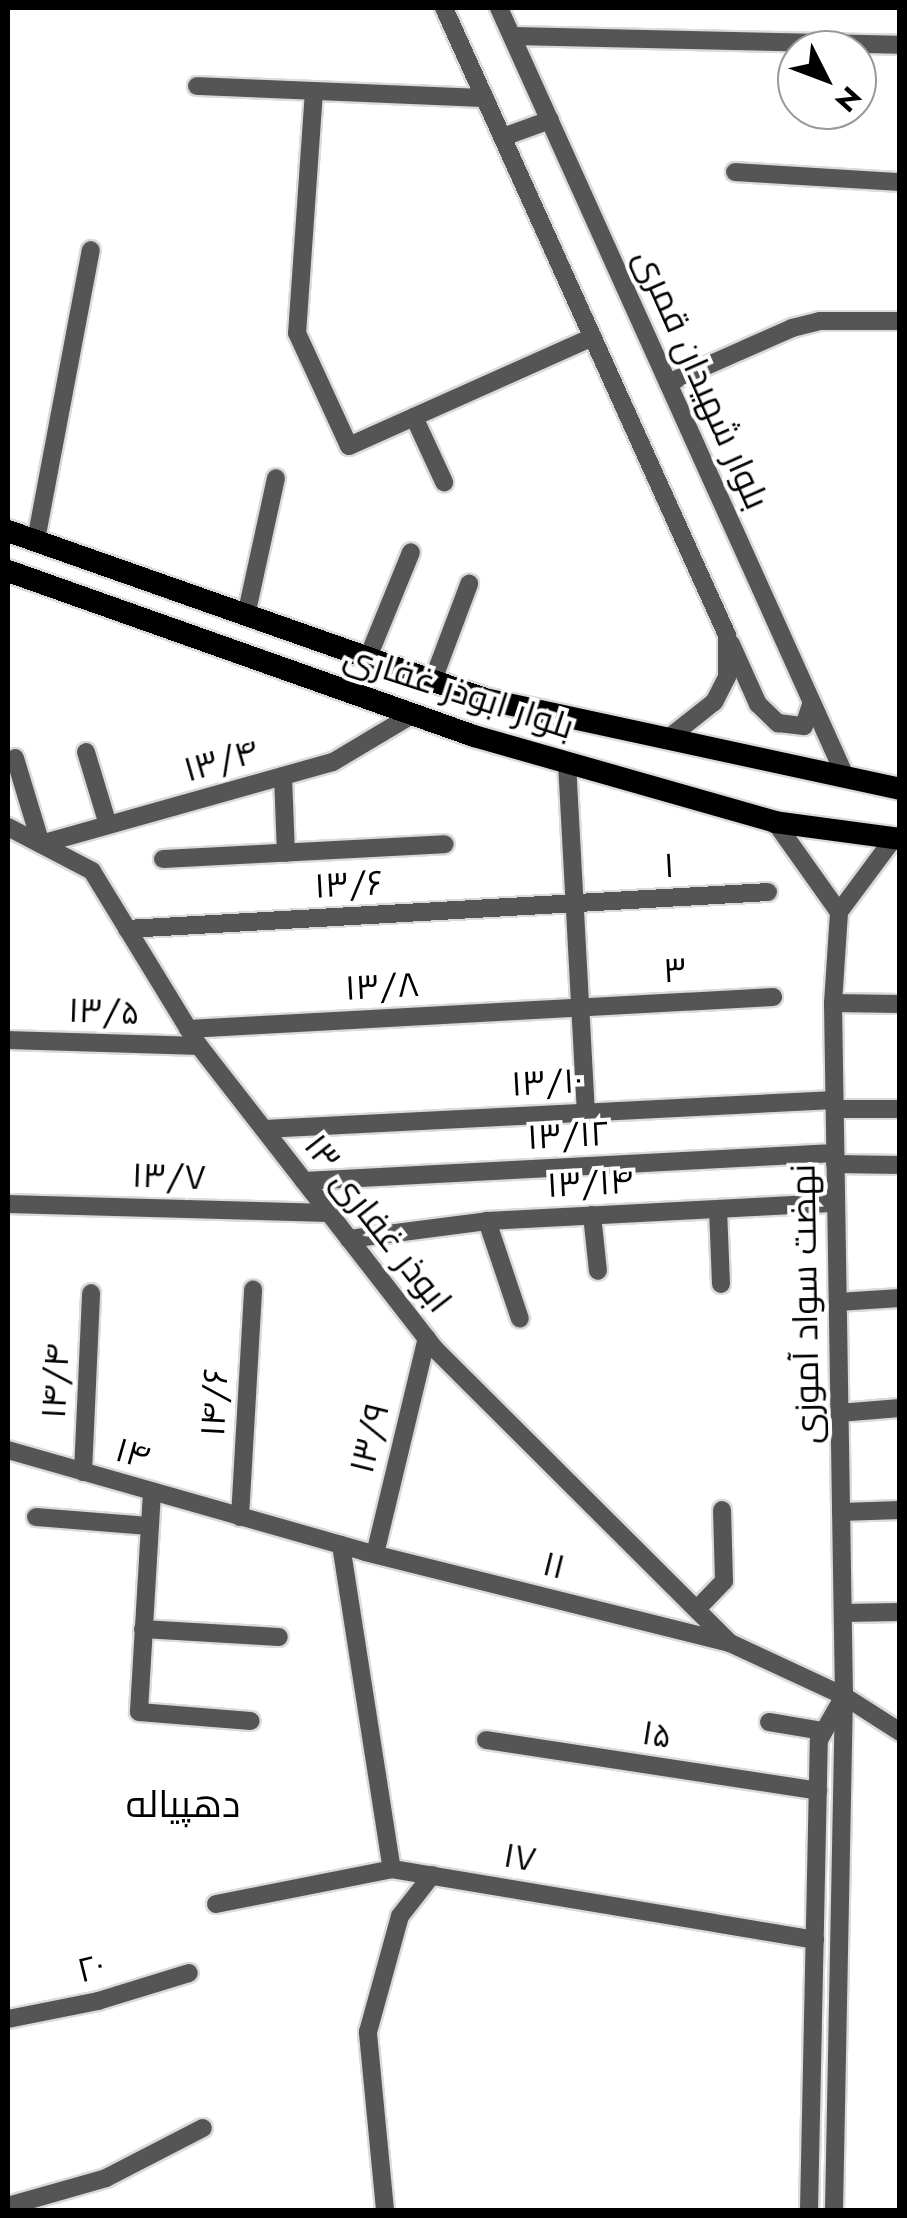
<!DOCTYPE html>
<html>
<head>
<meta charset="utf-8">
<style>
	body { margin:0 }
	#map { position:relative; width:907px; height:2218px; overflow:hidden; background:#fff; font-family:Jost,Cairo,sans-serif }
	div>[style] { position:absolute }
	.roads { filter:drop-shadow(2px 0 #dbdbdb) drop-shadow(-2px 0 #dbdbdb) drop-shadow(0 2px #dbdbdb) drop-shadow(0 -2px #dbdbdb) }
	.minor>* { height:18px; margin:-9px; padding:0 9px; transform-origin:9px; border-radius:9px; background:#555 }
	.major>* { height:22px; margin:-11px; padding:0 11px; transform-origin:11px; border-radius:11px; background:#000 }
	span { translate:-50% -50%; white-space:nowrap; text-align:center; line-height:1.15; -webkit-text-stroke:8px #fff; paint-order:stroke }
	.street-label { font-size:35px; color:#000 }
	.neighbourhood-label { font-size:38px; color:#000 }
	.frame { position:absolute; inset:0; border:10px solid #000; pointer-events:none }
	.north { position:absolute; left:777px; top:30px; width:100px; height:100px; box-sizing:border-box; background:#fff; border:2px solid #999; border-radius:50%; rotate:132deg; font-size:28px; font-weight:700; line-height:40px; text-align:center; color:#000 }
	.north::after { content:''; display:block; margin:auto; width:35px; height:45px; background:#000; clip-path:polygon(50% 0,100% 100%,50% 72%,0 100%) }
</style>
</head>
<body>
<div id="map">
	<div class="roads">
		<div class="minor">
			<div style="left:444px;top:8px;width:688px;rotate:65.71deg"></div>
			<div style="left:727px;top:635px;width:42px;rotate:90deg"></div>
			<div style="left:727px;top:677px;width:28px;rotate:117deg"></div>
			<div style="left:714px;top:702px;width:61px;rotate:141.6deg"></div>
			<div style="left:499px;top:8px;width:845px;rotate:65.74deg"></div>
			<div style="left:512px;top:36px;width:388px;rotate:1.3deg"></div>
			<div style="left:197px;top:86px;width:288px;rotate:2.4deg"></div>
			<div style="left:314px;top:91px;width:243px;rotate:94deg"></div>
			<div style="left:297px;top:333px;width:124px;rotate:65.3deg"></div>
			<div style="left:349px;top:446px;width:267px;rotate:-24.1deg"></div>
			<div style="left:503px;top:137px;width:50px;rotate:-19.9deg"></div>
			<div style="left:735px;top:172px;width:165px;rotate:3.5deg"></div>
			<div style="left:668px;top:383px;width:136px;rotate:-23.9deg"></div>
			<div style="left:792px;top:328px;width:29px;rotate:-14deg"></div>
			<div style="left:820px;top:321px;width:80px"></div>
			<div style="left:414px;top:417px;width:72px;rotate:65.2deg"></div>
			<div style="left:36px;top:540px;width:295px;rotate:-79.3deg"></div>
			<div style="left:247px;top:611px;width:136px;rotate:-77.7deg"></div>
			<div style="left:731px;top:644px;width:66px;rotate:65.8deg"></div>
			<div style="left:758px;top:704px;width:28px;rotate:44deg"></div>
			<div style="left:778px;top:723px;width:26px;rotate:7deg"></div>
			<div style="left:804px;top:726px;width:25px;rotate:-72deg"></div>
			<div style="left:369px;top:655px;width:111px;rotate:-67.8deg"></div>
			<div style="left:433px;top:680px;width:103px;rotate:-69.4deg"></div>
			<div style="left:86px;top:752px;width:76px;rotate:73.2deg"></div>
			<div style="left:15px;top:758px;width:90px;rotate:73.2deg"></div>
			<div style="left:41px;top:844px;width:303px;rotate:-15.7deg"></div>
			<div style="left:333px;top:762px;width:90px;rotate:-30.9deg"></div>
			<div style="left:567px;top:763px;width:351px;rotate:86.9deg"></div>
			<div style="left:283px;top:776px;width:77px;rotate:87.8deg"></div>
			<div style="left:775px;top:822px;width:110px;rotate:54.6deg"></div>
			<div style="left:8px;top:827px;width:95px;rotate:27.6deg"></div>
			<div style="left:92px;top:871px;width:205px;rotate:58.6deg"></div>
			<div style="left:199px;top:1046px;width:385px;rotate:52.1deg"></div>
			<div style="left:436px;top:1350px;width:415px;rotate:44.9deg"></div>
			<div style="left:163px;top:859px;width:282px;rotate:-3deg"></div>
			<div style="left:839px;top:912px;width:92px;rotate:-53.4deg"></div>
			<div style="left:127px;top:929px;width:642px;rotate:-3.3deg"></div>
			<div style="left:833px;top:1003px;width:67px;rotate:0.9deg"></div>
			<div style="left:188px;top:1029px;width:586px;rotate:-3.13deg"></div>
			<div style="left:8px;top:1040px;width:191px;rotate:1.8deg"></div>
			<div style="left:835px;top:1109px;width:65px"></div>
			<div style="left:264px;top:1129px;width:571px;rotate:-2.91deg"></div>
			<div style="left:835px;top:1164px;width:65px;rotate:0.9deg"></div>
			<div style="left:304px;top:1181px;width:532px;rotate:-3.02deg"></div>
			<div style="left:8px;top:1204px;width:321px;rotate:1.6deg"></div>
			<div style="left:718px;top:1209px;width:75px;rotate:87.7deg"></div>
			<div style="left:592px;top:1215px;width:56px;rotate:83.9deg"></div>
			<div style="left:487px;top:1221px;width:103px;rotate:71.4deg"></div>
			<div style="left:349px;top:1239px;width:139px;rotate:-7.4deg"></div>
			<div style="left:487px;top:1221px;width:349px;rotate:-3deg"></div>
			<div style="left:838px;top:1302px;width:62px;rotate:-3.7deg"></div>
			<div style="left:839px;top:1413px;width:61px;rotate:-4.7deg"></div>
			<div style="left:8px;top:1450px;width:371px;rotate:15.9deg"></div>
			<div style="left:365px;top:1552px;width:376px;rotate:14deg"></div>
			<div style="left:730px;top:1643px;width:126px;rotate:24.9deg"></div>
			<div style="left:844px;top:1696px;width:67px;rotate:32.7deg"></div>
			<div style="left:83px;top:1472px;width:179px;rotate:-87.4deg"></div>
			<div style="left:152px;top:1492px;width:220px;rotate:93.4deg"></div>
			<div style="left:139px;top:1712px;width:112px;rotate:4.6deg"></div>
			<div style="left:841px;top:1512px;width:59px;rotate:-1.9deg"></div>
			<div style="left:36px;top:1517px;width:113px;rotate:4.6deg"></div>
			<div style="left:240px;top:1517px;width:228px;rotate:-86.7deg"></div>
			<div style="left:341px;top:1545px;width:328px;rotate:81.1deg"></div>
			<div style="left:375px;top:1554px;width:222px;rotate:-76.5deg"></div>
			<div style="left:697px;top:1609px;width:39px;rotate:-46deg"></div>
			<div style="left:724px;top:1581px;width:71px;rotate:-91.6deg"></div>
			<div style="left:843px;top:1613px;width:57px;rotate:-1deg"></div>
			<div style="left:143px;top:1629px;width:136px;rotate:3.4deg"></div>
			<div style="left:769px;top:1722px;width:55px;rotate:9.5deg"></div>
			<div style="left:486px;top:1740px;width:336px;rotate:8.7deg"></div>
			<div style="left:216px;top:1904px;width:179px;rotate:-11.2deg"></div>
			<div style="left:392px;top:1869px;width:429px;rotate:9.5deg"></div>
			<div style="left:8px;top:2019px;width:92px;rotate:-11.3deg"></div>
			<div style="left:98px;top:2001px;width:95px;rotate:-17.1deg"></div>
			<div style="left:8px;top:2206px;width:102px;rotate:-15.9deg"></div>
			<div style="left:106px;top:2178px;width:109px;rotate:-27.3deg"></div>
			<div style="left:385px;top:2210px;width:179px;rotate:-95.5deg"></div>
			<div style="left:368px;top:2032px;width:120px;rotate:-74.6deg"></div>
			<div style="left:400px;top:1916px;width:52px;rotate:-52deg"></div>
			<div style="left:809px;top:2210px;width:470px;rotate:-88.8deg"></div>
			<div style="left:819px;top:1740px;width:51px;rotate:-60.4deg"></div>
			<div style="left:834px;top:2210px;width:514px;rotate:-88.89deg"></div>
			<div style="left:844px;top:1696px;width:693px;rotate:-90.91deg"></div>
			<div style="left:833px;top:1003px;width:91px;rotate:-86.2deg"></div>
		</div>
		<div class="major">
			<div style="left:8px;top:531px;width:506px;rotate:19.4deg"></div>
			<div style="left:485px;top:699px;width:425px;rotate:12.2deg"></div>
			<div style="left:8px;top:571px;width:494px;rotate:19.5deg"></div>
			<div style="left:474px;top:736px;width:313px;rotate:15.9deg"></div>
			<div style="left:775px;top:822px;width:126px;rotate:7.7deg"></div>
		</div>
	</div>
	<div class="street-label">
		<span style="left:702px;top:379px;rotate:66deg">بلوار شهیدان قمری</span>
		<span style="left:459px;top:691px;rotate:18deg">بلوار ابوذر غفاری</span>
		<span style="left:221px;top:760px;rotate:-16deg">۱۳/۴</span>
		<span style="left:669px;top:865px;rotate:-3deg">۱</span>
		<span style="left:349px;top:884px;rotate:-3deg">۱۳/۶</span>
		<span style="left:675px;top:970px;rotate:-3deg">۳</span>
		<span style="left:382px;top:986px;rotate:-3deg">۱۳/۸</span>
		<span style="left:104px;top:1011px;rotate:2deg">۱۳/۵</span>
		<span style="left:547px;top:1082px;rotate:-3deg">۱۳/۱۰</span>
		<span style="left:568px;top:1135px;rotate:-3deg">۱۳/۱۲</span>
		<span style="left:169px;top:1176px;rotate:2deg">۱۳/۷</span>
		<span style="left:590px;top:1183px;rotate:-3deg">۱۳/۱۴</span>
		<span style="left:378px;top:1223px;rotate:52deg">۱۳ ابوذر غفاری</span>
		<span style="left:805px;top:1304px;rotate:-91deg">نهضت سواد آموزی</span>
		<span style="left:55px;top:1381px;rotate:-87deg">۱۴/۴</span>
		<span style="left:214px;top:1402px;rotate:-87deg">۱۴/۶</span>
		<span style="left:369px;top:1438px;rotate:-76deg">۱۳/۹</span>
		<span style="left:133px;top:1453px;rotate:16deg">۱۴</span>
		<span style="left:554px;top:1565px;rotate:14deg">۱۱</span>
		<span style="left:657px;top:1734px;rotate:9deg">۱۵</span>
		<span style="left:520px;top:1857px;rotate:10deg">۱۷</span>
		<span style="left:91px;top:1968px;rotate:-14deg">۲۰</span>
	</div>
	<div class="neighbourhood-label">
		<span style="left:183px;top:1804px">دهپیاله</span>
	</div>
	<div class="frame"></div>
	<div class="north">N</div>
</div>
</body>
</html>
